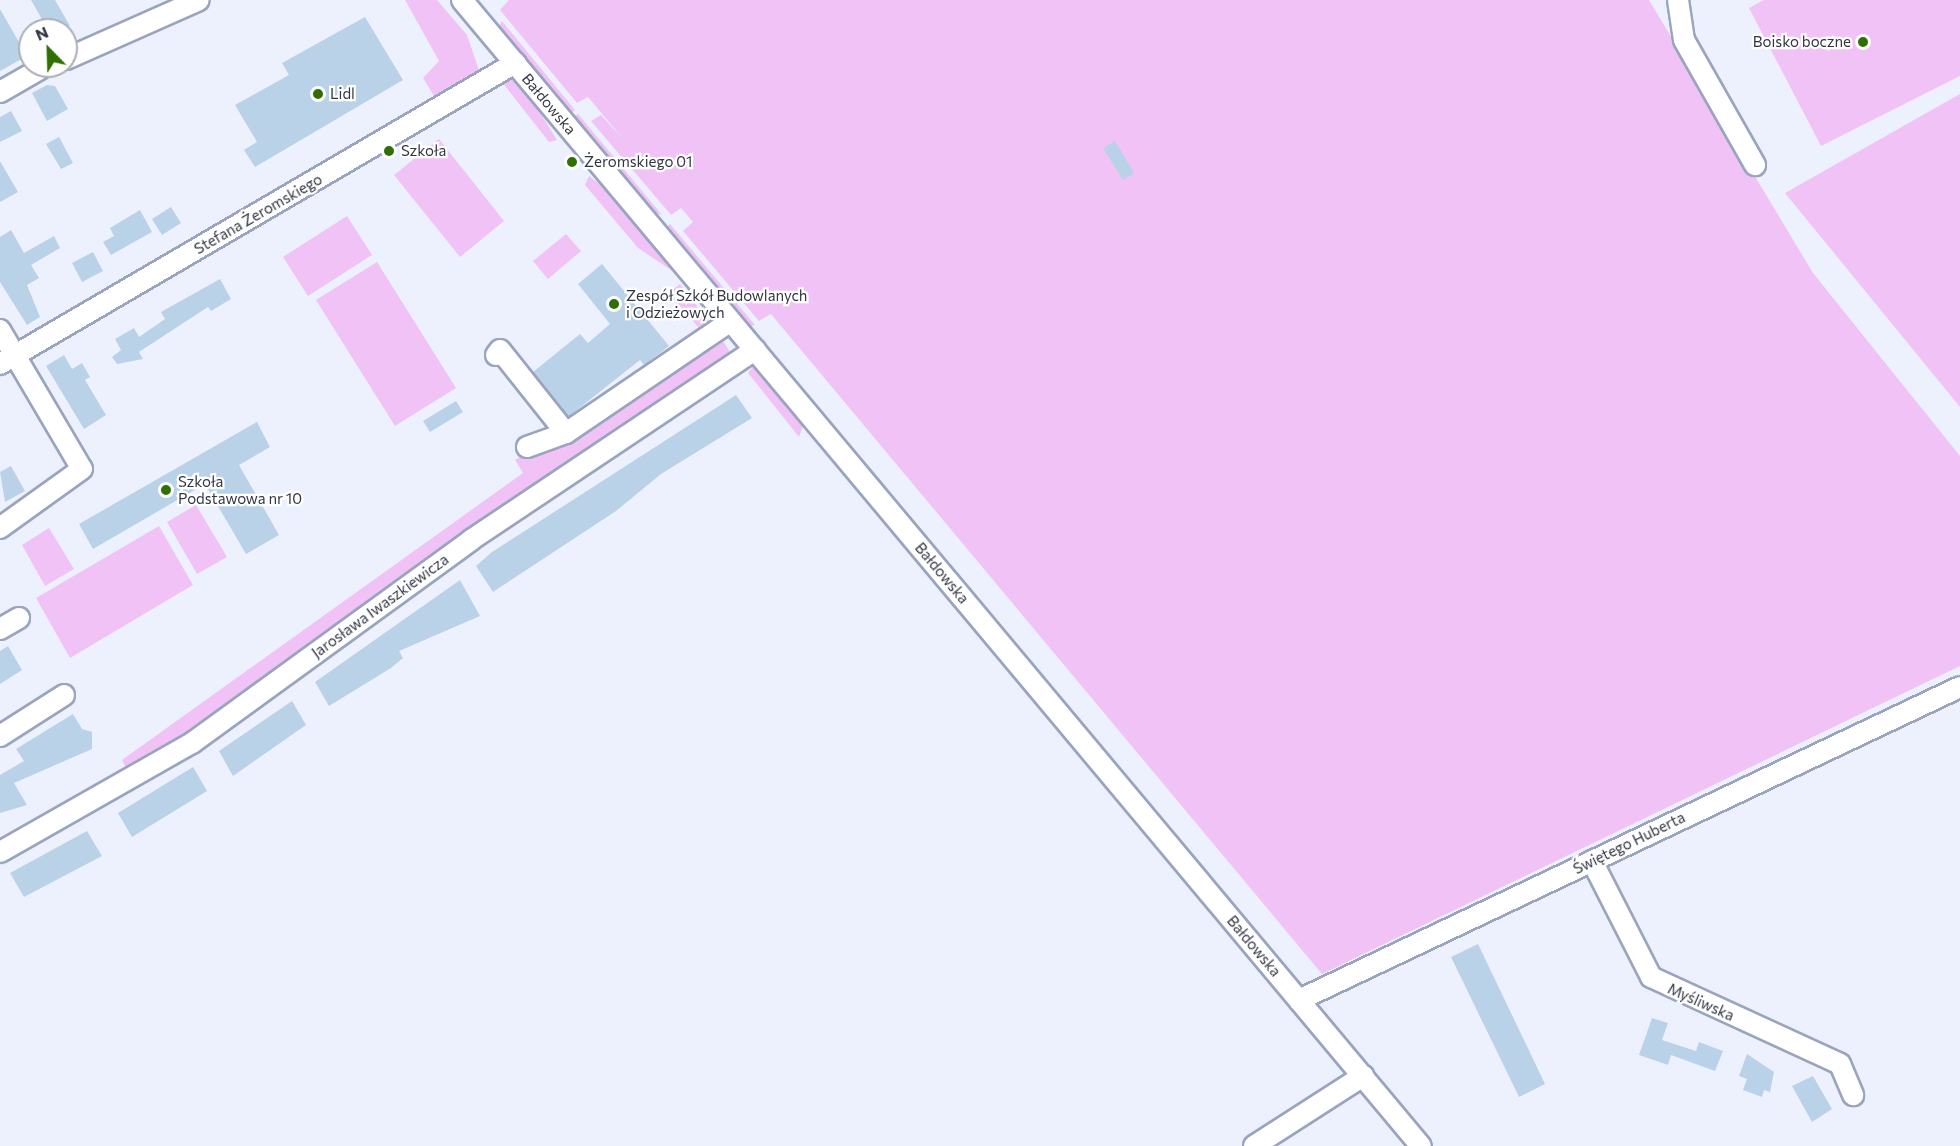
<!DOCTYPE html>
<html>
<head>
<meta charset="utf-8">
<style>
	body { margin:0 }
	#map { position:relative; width:1960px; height:1146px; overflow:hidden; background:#edf1fd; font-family:Commissioner,sans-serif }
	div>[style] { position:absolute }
	.green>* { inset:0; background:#f1c2f6 }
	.building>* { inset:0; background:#b9d2e7 }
	.roads { filter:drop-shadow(2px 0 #9aa4be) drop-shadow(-2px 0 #9aa4be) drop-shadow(0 2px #9aa4be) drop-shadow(0 -2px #9aa4be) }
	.minor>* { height:20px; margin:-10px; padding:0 10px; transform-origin:10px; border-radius:10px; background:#fff }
	.dots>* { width:16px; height:16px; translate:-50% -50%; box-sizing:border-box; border:3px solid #fff; border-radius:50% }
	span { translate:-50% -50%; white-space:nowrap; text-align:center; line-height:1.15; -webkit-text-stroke:4.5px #fff; paint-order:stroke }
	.poi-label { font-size:15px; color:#323641 }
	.right { translate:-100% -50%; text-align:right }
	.left { translate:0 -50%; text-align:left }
	.street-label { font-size:15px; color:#323641 }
	.north { position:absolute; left:18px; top:18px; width:60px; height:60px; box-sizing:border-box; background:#fff; border:2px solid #adafb3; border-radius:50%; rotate:337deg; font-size:16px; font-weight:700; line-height:24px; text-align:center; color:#323641 }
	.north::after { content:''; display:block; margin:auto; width:21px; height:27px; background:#2f6f03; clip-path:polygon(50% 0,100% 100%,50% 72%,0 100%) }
</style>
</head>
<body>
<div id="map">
	<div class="green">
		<div style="clip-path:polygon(405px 0,437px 0,467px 35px,479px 70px,434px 96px,423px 78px,439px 61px)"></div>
		<div style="clip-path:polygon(509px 0,1649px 0,1813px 273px,1960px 456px,1960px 666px,1322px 974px,771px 314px,759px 321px,683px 231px,693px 222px,681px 208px,671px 215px,591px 121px,601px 115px,623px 139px,588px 97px,577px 103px,500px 10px)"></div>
		<div style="clip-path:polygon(1764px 0,1960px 0,1960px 76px,1821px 146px,1749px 8px)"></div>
		<div style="clip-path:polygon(502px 21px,575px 110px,568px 116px,498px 28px)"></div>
		<div style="clip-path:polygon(510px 79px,524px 87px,557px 140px,549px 142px,502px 82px)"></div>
		<div style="clip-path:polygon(1960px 94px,1960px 407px,1785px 193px)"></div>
		<div style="clip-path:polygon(578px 114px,662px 215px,651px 211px,572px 117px)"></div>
		<div style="clip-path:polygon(439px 139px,504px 221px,460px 257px,394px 175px)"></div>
		<div style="clip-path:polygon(589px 176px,614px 195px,711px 311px,715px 322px,680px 276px,638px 248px,585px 185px)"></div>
		<div style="clip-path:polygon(347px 216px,372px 255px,308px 296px,283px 257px)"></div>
		<div style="clip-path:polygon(670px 224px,755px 325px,748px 327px,714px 287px,665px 228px)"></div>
		<div style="clip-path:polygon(566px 234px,581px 251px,548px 279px,533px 261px)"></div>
		<div style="clip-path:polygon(377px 262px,456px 388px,395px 426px,316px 300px)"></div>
		<div style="clip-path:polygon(680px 284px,713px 327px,704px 334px,669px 293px)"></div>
		<div style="clip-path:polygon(719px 335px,732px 355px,215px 719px,128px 771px,122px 760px,523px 473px,515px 460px)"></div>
		<div style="clip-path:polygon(753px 367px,804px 423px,799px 437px,748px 373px)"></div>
		<div style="clip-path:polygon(196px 505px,227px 557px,197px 574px,167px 522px)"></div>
		<div style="clip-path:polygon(159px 526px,193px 585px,70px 658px,36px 598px)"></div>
		<div style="clip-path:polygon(49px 528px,74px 569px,45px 586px,22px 545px)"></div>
	</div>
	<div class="building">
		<div style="clip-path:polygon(31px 0,55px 0,70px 26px,48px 30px)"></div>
		<div style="clip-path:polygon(0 9px,27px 56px,0 71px)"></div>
		<div style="clip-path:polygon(365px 17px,403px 80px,255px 167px,244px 150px,257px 142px,235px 105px,289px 75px,282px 63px)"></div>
		<div style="clip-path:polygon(47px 85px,55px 86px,68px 109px,47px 121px,32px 93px)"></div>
		<div style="clip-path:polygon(11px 111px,22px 131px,0 142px,0 117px)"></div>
		<div style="clip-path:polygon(59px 137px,73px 163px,61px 169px,46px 144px)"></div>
		<div style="clip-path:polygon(1115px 141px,1134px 173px,1123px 180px,1103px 148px)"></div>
		<div style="clip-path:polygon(0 161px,18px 192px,0 202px)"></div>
		<div style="clip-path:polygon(171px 207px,181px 223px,162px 235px,152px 219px)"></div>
		<div style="clip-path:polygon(140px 210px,152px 232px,111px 255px,103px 242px,114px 236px,110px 228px)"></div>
		<div style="clip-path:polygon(11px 230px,24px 253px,54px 236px,60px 248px,31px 265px,39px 278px,27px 285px,40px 317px,27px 325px,0 282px,0 237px)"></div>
		<div style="clip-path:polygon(93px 252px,103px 271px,82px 282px,72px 263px)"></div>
		<div style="clip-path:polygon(602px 264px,669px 346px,644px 365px,640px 360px,568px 417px,533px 372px,580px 334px,588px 343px,610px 324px,578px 284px)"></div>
		<div style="clip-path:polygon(220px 279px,231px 299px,211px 311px,208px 307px,145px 348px,139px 352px,143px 359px,117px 364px,112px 357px,121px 350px,115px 339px,134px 328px,139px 337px,165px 319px,161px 312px)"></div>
		<div style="clip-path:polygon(64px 355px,72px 369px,82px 363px,90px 377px,85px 380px,106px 415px,84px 429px,46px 366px)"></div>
		<div style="clip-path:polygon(736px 395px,752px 418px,661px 474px,616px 511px,493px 592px,476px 566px,492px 552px)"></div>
		<div style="clip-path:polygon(456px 401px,463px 412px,430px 432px,423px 421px)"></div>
		<div style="clip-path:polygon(257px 422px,270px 447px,239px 465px,279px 535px,246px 554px,205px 484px,93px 549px,79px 524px)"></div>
		<div style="clip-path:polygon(11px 466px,25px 491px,5px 502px,0 472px)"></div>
		<div style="clip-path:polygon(460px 580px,480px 616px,399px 651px,403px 658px,391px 668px,329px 706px,315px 682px)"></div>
		<div style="clip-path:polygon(8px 646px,22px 670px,0 684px,0 651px)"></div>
		<div style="clip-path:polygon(292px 701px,306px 725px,233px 776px,219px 751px)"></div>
		<div style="clip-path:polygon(73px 714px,82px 729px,92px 732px,92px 749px,14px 783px,27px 805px,0 813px,0 775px,24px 761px,16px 749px)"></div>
		<div style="clip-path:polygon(193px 767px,207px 791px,132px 837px,118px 813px)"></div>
		<div style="clip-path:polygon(87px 831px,102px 856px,24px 897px,10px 873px)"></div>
		<div style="clip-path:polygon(1478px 944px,1545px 1084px,1519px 1097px,1451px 957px)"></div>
		<div style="clip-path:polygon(1652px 1018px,1668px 1023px,1662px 1040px,1696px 1051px,1699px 1042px,1723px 1051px,1715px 1071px,1671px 1055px,1668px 1065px,1639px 1055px)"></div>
		<div style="clip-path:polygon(1747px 1054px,1774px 1072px,1770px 1092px,1764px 1090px,1762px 1097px,1743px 1090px,1747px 1079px,1739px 1076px)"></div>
		<div style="clip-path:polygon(1813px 1076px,1832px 1109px,1812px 1122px,1792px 1086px)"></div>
	</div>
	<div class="roads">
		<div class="minor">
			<div style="left:462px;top:0;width:1494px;rotate:50.08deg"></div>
			<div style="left:1678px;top:0;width:40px;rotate:81.5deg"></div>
			<div style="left:1684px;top:40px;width:144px;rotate:60.4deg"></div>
			<div style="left:66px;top:59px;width:145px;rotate:-23.9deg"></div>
			<div style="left:0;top:92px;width:46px;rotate:-29.9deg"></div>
			<div style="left:0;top:330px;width:161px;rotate:59.5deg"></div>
			<div style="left:82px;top:469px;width:101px;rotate:144.3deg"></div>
			<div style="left:496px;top:355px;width:6px;rotate:-51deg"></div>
			<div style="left:500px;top:350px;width:106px;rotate:51.5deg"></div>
			<div style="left:566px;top:433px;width:199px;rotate:-34.2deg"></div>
			<div style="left:0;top:364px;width:597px;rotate:-30.3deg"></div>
			<div style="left:527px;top:447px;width:41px;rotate:-19.7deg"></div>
			<div style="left:0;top:629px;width:22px;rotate:-30deg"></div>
			<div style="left:0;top:736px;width:76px;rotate:-32.6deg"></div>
			<div style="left:0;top:852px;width:221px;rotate:-29.6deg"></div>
			<div style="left:192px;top:743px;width:345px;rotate:-36deg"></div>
			<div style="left:471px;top:540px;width:342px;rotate:-33.8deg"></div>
			<div style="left:1592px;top:861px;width:130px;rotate:63deg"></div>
			<div style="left:1651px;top:977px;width:208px;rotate:24.7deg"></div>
			<div style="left:1840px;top:1064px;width:34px;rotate:67deg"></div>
			<div style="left:1299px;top:1000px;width:731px;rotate:-25.34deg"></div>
			<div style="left:1254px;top:1146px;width:130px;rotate:-32.7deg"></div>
		</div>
	</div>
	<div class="dots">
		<div style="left:1863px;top:42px;background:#2f6f03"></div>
		<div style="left:318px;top:94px;background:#2f6f03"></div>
		<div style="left:389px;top:151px;background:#2f6f03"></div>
		<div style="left:572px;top:162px;background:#2f6f03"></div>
		<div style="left:614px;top:304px;background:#2f6f03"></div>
		<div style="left:166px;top:490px;background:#2f6f03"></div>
	</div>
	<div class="poi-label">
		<span class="right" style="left:1851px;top:42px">Boisko boczne</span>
		<span class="left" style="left:330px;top:94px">Lidl</span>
		<span class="left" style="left:401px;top:151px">Szkoła</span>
		<span class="left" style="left:584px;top:162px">Żeromskiego 01</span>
		<span class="left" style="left:626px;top:304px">Zespół Szkół Budowlanych<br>i Odzieżowych</span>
		<span class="left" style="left:178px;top:490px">Szkoła<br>Podstawowa nr 10</span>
	</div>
	<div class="street-label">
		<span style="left:549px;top:104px;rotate:50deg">Bałdowska</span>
		<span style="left:258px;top:214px;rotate:-30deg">Stefana Żeromskiego</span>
		<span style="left:942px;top:573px;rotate:50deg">Bałdowska</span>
		<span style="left:380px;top:606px;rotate:-36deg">Jarosława Iwaszkiewicza</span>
		<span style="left:1629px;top:843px;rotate:-26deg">Świętego Huberta</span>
		<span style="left:1254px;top:946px;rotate:50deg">Bałdowska</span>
		<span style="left:1701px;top:1002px;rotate:24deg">Myśliwska</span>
	</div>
	<div class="north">N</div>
</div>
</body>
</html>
